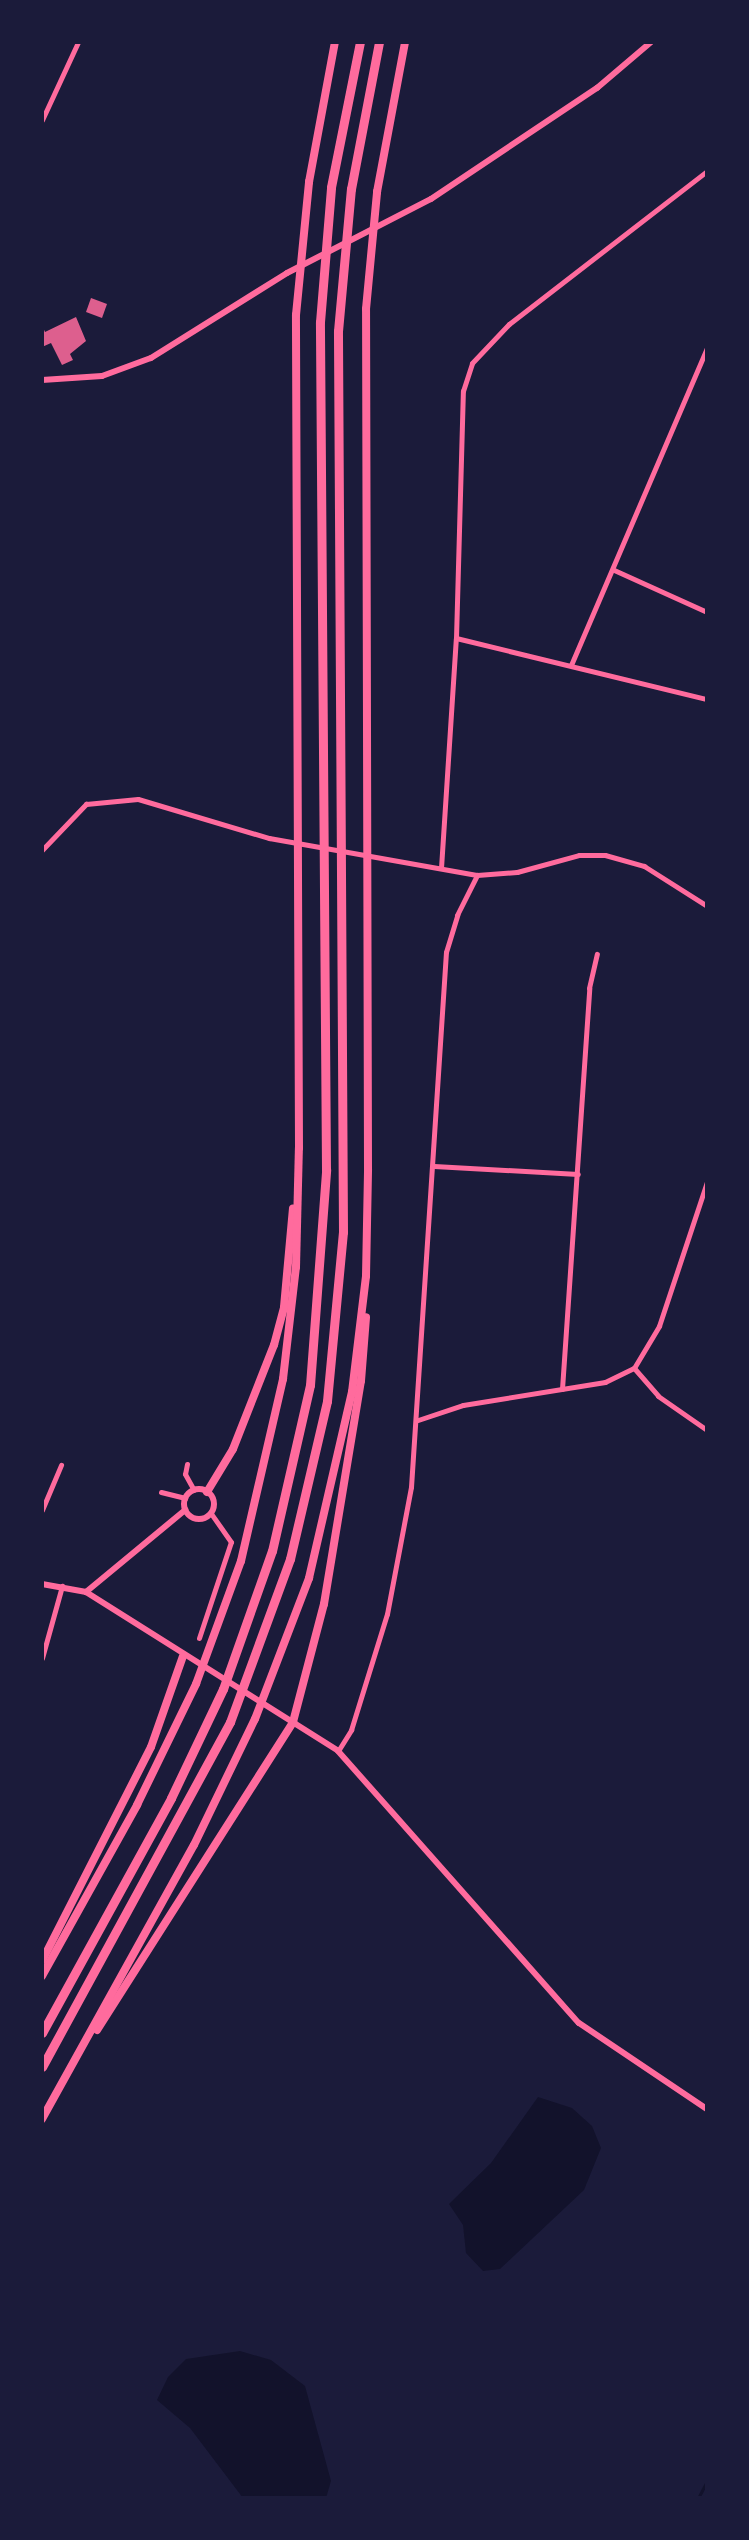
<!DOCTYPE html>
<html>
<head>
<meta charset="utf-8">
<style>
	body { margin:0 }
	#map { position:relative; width:749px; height:2540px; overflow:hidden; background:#1b1b3a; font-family:Arial,sans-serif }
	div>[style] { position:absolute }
	.water>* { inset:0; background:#12122b }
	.stream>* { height:3px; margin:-1.5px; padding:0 1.5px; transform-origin:1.5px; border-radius:1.5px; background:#12122b }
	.building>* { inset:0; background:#dd5f8e }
	.minor>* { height:5px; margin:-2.5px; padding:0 2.5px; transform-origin:2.5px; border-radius:2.5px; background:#ff6b9d }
	.tertiary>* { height:6px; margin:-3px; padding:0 3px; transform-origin:3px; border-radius:3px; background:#ff6b9d }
	.tertiary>.ring { margin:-3px; padding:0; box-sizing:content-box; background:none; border:6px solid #ff6b9d; border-radius:50% }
	.trunk>* { height:8px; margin:-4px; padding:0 4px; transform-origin:4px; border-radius:4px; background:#ff6b9d }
	.motorway>* { height:9px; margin:-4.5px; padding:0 4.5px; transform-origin:4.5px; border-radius:4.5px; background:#ff6b9d }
	span { translate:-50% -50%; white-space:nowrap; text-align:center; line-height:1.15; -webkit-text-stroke:6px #1b1b3a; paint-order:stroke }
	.frame { position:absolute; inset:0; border:44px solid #1b1b3a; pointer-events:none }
</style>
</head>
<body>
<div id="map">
	<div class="water">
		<div style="clip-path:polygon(538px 2097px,572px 2108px,592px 2126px,601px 2148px,584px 2190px,500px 2269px,483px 2271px,466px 2253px,463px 2225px,449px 2204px,491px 2163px)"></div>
		<div style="clip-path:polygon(240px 2351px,271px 2360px,305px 2386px,331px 2481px,326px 2498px,243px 2498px,190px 2428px,157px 2400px,168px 2377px,186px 2359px)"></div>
	</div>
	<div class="stream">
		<div style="left:698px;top:2498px;width:19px;rotate:-62deg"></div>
	</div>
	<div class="building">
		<div style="clip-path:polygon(91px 298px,107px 304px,102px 318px,86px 312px)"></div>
		<div style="clip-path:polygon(76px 317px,86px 341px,70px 354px,73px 360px,62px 365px,51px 343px,42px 347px,42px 325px,45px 332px)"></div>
	</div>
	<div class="minor">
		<div style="left:42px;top:120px;width:86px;rotate:-65.2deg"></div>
		<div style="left:614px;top:570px;width:102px;rotate:24.3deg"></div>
		<div style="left:456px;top:638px;width:258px;rotate:13.7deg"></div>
		<div style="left:571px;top:665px;width:345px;rotate:-66.8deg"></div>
		<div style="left:42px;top:850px;width:64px;rotate:-46.3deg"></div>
		<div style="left:86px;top:804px;width:52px;rotate:-5.5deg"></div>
		<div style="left:138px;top:799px;width:137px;rotate:16.6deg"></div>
		<div style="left:269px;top:838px;width:211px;rotate:10.1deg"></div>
		<div style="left:477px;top:875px;width:40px;rotate:-4.3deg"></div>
		<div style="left:517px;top:872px;width:64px;rotate:-15.3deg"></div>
		<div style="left:579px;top:855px;width:26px"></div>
		<div style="left:605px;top:855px;width:41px;rotate:15.8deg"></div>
		<div style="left:644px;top:866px;width:75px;rotate:32.4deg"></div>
		<div style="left:441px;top:868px;width:230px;rotate:-86.3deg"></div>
		<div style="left:456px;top:638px;width:247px;rotate:-88.4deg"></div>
		<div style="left:463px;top:391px;width:29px;rotate:-72deg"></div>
		<div style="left:472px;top:363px;width:54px;rotate:-46.5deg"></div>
		<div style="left:509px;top:324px;width:250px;rotate:-37.7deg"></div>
		<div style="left:434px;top:1166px;width:144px;rotate:3.2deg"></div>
		<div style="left:634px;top:1368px;width:37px;rotate:49deg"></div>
		<div style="left:658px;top:1396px;width:60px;rotate:34.8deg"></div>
		<div style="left:562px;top:1389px;width:402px;rotate:-86.1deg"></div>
		<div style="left:589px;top:988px;width:35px;rotate:-77deg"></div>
		<div style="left:418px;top:1420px;width:47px;rotate:-18.4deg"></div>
		<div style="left:463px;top:1405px;width:144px;rotate:-9.2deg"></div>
		<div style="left:605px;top:1382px;width:32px;rotate:-26deg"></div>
		<div style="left:634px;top:1368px;width:49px;rotate:-59.2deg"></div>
		<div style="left:659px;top:1326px;width:152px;rotate:-71.6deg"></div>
		<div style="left:187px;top:1464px;width:10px;rotate:101deg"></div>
		<div style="left:185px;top:1474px;width:18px;rotate:61deg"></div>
		<div style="left:161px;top:1492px;width:25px;rotate:14deg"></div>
		<div style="left:42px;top:1510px;width:49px;rotate:-67.1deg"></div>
		<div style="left:199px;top:1638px;width:101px;rotate:-71.6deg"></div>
		<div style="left:231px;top:1542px;width:35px;rotate:-125deg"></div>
		<div style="left:42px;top:1658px;width:75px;rotate:-74.5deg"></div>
		<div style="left:338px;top:1751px;width:25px;rotate:-58deg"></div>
		<div style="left:351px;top:1730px;width:121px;rotate:-72.8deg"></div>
		<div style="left:387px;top:1614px;width:129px;rotate:-79.3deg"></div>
		<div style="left:411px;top:1487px;width:536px;rotate:-86.26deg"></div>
		<div style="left:446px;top:952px;width:39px;rotate:-73deg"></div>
		<div style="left:457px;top:915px;width:45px;rotate:-63.4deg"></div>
	</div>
	<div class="tertiary">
		<div style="left:42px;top:380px;width:60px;rotate:-3.8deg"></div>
		<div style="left:102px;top:376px;width:52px;rotate:-20.2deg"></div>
		<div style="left:151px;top:358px;width:160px;rotate:-32deg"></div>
		<div style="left:287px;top:273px;width:162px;rotate:-27.2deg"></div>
		<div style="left:431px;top:199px;width:200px;rotate:-33.8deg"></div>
		<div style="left:597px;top:88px;width:71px;rotate:-40.4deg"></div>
		<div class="ring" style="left:184px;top:1489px;width:24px;height:24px"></div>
		<div style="left:42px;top:1584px;width:45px;rotate:10.3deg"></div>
		<div style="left:86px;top:1592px;width:298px;rotate:32.2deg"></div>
		<div style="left:338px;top:1751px;width:363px;rotate:48.5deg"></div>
		<div style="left:579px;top:2023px;width:154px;rotate:33.9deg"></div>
		<div style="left:86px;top:1592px;width:129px;rotate:-39.6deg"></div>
	</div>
	<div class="trunk">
		<div style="left:207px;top:1492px;width:50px;rotate:-58.8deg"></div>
		<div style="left:233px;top:1449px;width:112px;rotate:-68.5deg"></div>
		<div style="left:274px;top:1345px;width:39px;rotate:-75deg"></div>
		<div style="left:284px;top:1307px;width:99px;rotate:-84.8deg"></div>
		<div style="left:42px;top:1961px;width:240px;rotate:-63deg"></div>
		<div style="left:151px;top:1747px;width:96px;rotate:-70.6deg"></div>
		<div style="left:42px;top:1976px;width:196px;rotate:-60.9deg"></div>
		<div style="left:137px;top:1805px;width:135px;rotate:-64deg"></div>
		<div style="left:196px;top:1684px;width:131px;rotate:-69.9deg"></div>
		<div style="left:241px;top:1561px;width:187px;rotate:-77deg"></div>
		<div style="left:283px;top:1379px;width:113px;rotate:-83.4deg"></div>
		<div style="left:296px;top:1267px;width:119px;rotate:-88.6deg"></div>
		<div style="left:299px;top:1148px;width:833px;rotate:-90.21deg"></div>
		<div style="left:296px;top:315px;width:134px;rotate:-84.4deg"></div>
		<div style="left:309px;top:182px;width:142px;rotate:-79.5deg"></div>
		<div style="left:97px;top:2030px;width:365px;rotate:-57.5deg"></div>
		<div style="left:293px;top:1722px;width:122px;rotate:-75.3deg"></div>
		<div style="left:324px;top:1604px;width:226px;rotate:-80.6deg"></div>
		<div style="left:361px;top:1381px;width:64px;rotate:-85.5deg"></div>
		<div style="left:42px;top:2119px;width:313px;rotate:-61deg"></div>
		<div style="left:194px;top:1845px;width:140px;rotate:-64.2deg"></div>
		<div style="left:255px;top:1719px;width:151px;rotate:-69deg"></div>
		<div style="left:309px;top:1578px;width:191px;rotate:-77deg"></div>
		<div style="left:352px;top:1392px;width:117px;rotate:-83.1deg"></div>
		<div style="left:366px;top:1276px;width:107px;rotate:-88.9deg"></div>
		<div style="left:368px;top:1169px;width:860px;rotate:-90.13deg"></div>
		<div style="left:366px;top:309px;width:118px;rotate:-84.6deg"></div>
		<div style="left:377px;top:192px;width:153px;rotate:-79.4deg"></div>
	</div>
	<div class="motorway">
		<div style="left:42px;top:2033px;width:268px;rotate:-61.2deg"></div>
		<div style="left:171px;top:1798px;width:121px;rotate:-64.5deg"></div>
		<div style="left:223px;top:1689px;width:146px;rotate:-70.5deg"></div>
		<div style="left:272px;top:1551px;width:170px;rotate:-77.1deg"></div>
		<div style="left:310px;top:1385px;width:216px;rotate:-85.7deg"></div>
		<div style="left:326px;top:1170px;width:848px;rotate:-90.41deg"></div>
		<div style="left:320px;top:322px;width:135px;rotate:-85.3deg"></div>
		<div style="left:331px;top:187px;width:148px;rotate:-78.7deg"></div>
		<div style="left:42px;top:2067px;width:393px;rotate:-61.4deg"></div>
		<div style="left:230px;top:1722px;width:174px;rotate:-69.8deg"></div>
		<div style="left:290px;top:1559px;width:162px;rotate:-76.8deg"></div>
		<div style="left:327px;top:1401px;width:170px;rotate:-84.6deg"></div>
		<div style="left:343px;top:1232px;width:901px;rotate:-90.32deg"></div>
		<div style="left:338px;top:331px;width:143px;rotate:-84.8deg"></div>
		<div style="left:351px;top:189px;width:150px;rotate:-79.2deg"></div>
	</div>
	<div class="frame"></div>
</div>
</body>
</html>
